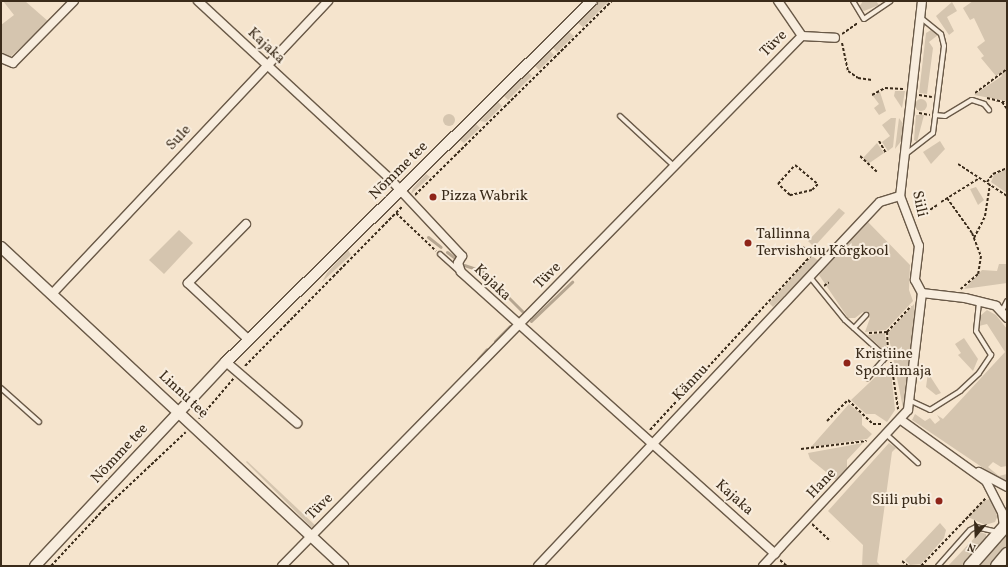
<!DOCTYPE html>
<html>
<head>
<meta charset="utf-8">
<style>
	body { margin:0 }
	#map { position:relative; width:1008px; height:567px; overflow:hidden; background:#f5e4cd; font-family:Vollkorn,serif }
	div>[style] { position:absolute }
	.green>* { inset:0; background:#d5c5af }
	.round { border-radius:50% }
	.stream>* { height:3px; margin:-1.5px; padding:0 1.5px; transform-origin:1.5px; border-radius:1.5px; background:#b5a590 }
	.path>* { height:2px; margin-top:-1px; transform-origin:0; background:repeating-linear-gradient(90deg,#3a2b1a 0 3px,transparent 0 5px) }
	.roads { filter:drop-shadow(1px 0 #695947) drop-shadow(-1px 0 #695947) drop-shadow(0 1px #695947) drop-shadow(0 -1px #695947) }
	.service>* { height:4px; margin:-2px; padding:0 2px; transform-origin:2px; border-radius:2px; background:#f8edde }
	.minor>* { height:8px; margin:-4px; padding:0 4px; transform-origin:4px; border-radius:4px; background:#f8edde }
	.tertiary>* { height:10px; margin:-5px; padding:0 5px; transform-origin:5px; border-radius:5px; background:#f8edde }
	.secondary>* { height:12px; margin:-6px; padding:0 6px; transform-origin:6px; border-radius:6px; background:#f8edde }
	.dots>* { width:11px; height:11px; translate:-50% -50%; box-sizing:border-box; border:2px solid #f8edde; border-radius:50% }
	span { translate:-50% -50%; white-space:nowrap; text-align:center; line-height:1.15; -webkit-text-stroke:4px #f8edde; paint-order:stroke }
	.street-label { font-size:15px; color:#3a2b1a }
	.poi-label { font-size:15px; color:#3a2b1a }
	.left { translate:0 -50%; text-align:left }
	.right { translate:-100% -50%; text-align:right }
	.frame { position:absolute; inset:0; border:2px solid #3a2b1a; pointer-events:none }
	.north { position:absolute; left:956px; top:515px; width:40px; height:40px; -webkit-text-stroke:3px #f8edde; paint-order:stroke; rotate:199deg; font-size:11px; font-weight:700; line-height:16px; text-align:center; color:#3a2b1a }
	.north::after { content:''; display:block; margin:auto; width:14px; height:18px; background:#3a2b1a; clip-path:polygon(50% 0,100% 100%,50% 72%,0 100%) }
</style>
</head>
<body>
<div id="map">
	<div class="green">
		<div style="clip-path:polygon(3px 1px,25px 1px,49px 22px,10px 57px,1px 54px,1px 25px,14px 15px)"></div>
		<div style="clip-path:polygon(600px 1px,609px 1px,583px 27px,578px 23px)"></div>
		<div style="clip-path:polygon(863px 1px,876px 1px,879px 5px,864px 11px,859px 7px)"></div>
		<div style="clip-path:polygon(973px 1px,1007px 1px,1007px 101px,974px 95px,1002px 76px,1000px 73px,996px 76px,981px 58px,984px 56px,977px 47px,985px 41px,974px 18px,970px 20px,963px 8px)"></div>
		<div style="clip-path:polygon(952px 2px,957px 11px,947px 17px,954px 31px,949px 35px,936px 16px)"></div>
		<div style="clip-path:polygon(931px 30px,938px 35px,929px 42px,933px 48px,927px 94px,919px 93px,926px 33px)"></div>
		<div style="clip-path:polygon(569px 32px,574px 36px,557px 52px,553px 48px)"></div>
		<div style="clip-path:polygon(550px 51px,554px 55px,539px 70px,535px 66px)"></div>
		<div style="clip-path:polygon(528px 72px,532px 76px,508px 100px,504px 96px)"></div>
		<div style="clip-path:polygon(895px 91px,905px 91px,902px 108px,894px 96px)"></div>
		<div style="clip-path:polygon(880px 92px,886px 111px,879px 115px,874px 108px,879px 104px,873px 96px)"></div>
		<div class="round" style="left:915px;top:99px;width:12px;height:12px"></div>
		<div style="clip-path:polygon(498px 102px,502px 106px,486px 122px,480px 121px)"></div>
		<div class="round" style="left:443px;top:114px;width:12px;height:12px"></div>
		<div style="clip-path:polygon(916px 115px,924px 115px,917px 142px,914px 140px)"></div>
		<div style="clip-path:polygon(891px 118px,896px 118px,893px 147px,888px 151px,882px 142px,890px 136px,882px 125px)"></div>
		<div style="clip-path:polygon(899px 118px,904px 125px,902px 140px,895px 149px)"></div>
		<div style="clip-path:polygon(476px 124px,480px 128px,464px 143px,460px 140px)"></div>
		<div style="clip-path:polygon(940px 141px,945px 149px,931px 164px,923px 152px)"></div>
		<div style="clip-path:polygon(877px 143px,884px 153px,868px 164px,863px 158px)"></div>
		<div style="clip-path:polygon(1007px 169px,1007px 193px,991px 182px,994px 175px)"></div>
		<div style="clip-path:polygon(426px 174px,430px 177px,411px 194px,413px 188px)"></div>
		<div style="clip-path:polygon(976px 187px,984px 200px,978px 205px,970px 189px)"></div>
		<div style="clip-path:polygon(839px 208px,845px 213px,814px 247px,808px 241px)"></div>
		<div style="clip-path:polygon(867px 221px,910px 265px,909px 290px,913px 301px,886px 330px,865px 332px,870px 318px,863px 312px,855px 318px,848px 318px,819px 275px)"></div>
		<div style="clip-path:polygon(179px 230px,193px 243px,164px 274px,149px 260px)"></div>
		<div style="clip-path:polygon(348px 250px,351px 255px,322px 282px,327px 273px)"></div>
		<div style="clip-path:polygon(812px 256px,819px 261px,773px 307px,769px 303px)"></div>
		<div style="clip-path:polygon(999px 264px,1007px 264px,1007px 283px,964px 289px,982px 270px,997px 271px)"></div>
		<div style="clip-path:polygon(914px 304px,916px 316px,903px 408px,888px 333px)"></div>
		<div style="clip-path:polygon(987px 310px,996px 315px,1007px 329px,1007px 466px,1001px 467px,993px 462px,988px 467px,999px 476px,1007px 474px,1007px 484px,912px 420px,915px 414px,925px 421px,930px 418px,935px 424px,940px 420px,937px 415px,943px 419px,1005px 352px,987px 324px,979px 326px,980px 316px)"></div>
		<div style="clip-path:polygon(885px 333px,887px 353px,867px 335px)"></div>
		<div style="clip-path:polygon(964px 338px,978px 359px,973px 371px,958px 355px,961px 353px,955px 344px)"></div>
		<div style="clip-path:polygon(886px 367px,891px 371px,895px 410px,887px 422px,875px 414px,866px 414px,851px 400px)"></div>
		<div style="clip-path:polygon(928px 373px,941px 393px,936px 395px,926px 387px)"></div>
		<div style="clip-path:polygon(849px 404px,862px 415px,862px 425px,872px 434px,867px 439px,811px 447px)"></div>
		<div style="clip-path:polygon(863px 443px,847px 460px,847px 471px,836px 480px,810px 459px,808px 453px)"></div>
		<div style="clip-path:polygon(889px 443px,896px 448px,892px 452px,877px 562px,881px 566px,862px 566px,863px 545px,828px 511px)"></div>
		<div style="clip-path:polygon(246px 462px,247px 461px,317px 527px,311px 527px)"></div>
		<div style="clip-path:polygon(990px 499px,999px 513px,995px 522px,985px 525px,968px 517px,981px 502px)"></div>
		<div style="clip-path:polygon(940px 523px,946px 530px,944px 538px,921px 564px,910px 565px,905px 560px)"></div>
		<div style="clip-path:polygon(980px 532px,986px 534px,986px 539px,963px 566px,948px 566px)"></div>
		<div style="clip-path:polygon(1007px 535px,1007px 546px,989px 566px,979px 566px)"></div>
	</div>
	<div class="stream">
		<div style="left:428px;top:237px;width:16px;rotate:38deg"></div>
		<div style="left:447px;top:252px;width:10px;rotate:37deg"></div>
		<div style="left:464px;top:265px;width:19px;rotate:18deg"></div>
		<div style="left:482px;top:271px;width:58px;rotate:45deg"></div>
		<div style="left:531px;top:321px;width:57px;rotate:-43.6deg"></div>
		<div style="left:495px;top:341px;width:21px;rotate:-45deg"></div>
		<div style="left:478px;top:359px;width:13px;rotate:-48deg"></div>
	</div>
	<div class="path">
		<div style="left:842px;top:34px;width:19px;rotate:-35deg"></div>
		<div style="left:842px;top:43px;width:29px;rotate:78deg"></div>
		<div style="left:848px;top:71px;width:12px;rotate:35deg"></div>
		<div style="left:858px;top:78px;width:14px;rotate:8deg"></div>
		<div style="left:975px;top:93px;width:40px;rotate:-37deg"></div>
		<div style="left:872px;top:95px;width:15px;rotate:-28deg"></div>
		<div style="left:885px;top:88px;width:18px;rotate:3deg"></div>
		<div style="left:919px;top:95px;width:13px;rotate:9deg"></div>
		<div style="left:987px;top:98px;width:21px;rotate:14deg"></div>
		<div style="left:1002px;top:102px;width:9px;rotate:54deg"></div>
		<div style="left:919px;top:113px;width:11px;rotate:10deg"></div>
		<div style="left:879px;top:141px;width:14px;rotate:60deg"></div>
		<div style="left:860px;top:156px;width:23px;rotate:43deg"></div>
		<div style="left:958px;top:164px;width:59px;rotate:33.1deg"></div>
		<div style="left:795px;top:165px;width:30px;rotate:40deg"></div>
		<div style="left:818px;top:184px;width:8px;rotate:135deg"></div>
		<div style="left:812px;top:190px;width:23px;rotate:167deg"></div>
		<div style="left:790px;top:195px;width:16px;rotate:-137deg"></div>
		<div style="left:778px;top:184px;width:25px;rotate:-48deg"></div>
		<div style="left:987px;top:182px;width:10px;rotate:-53deg"></div>
		<div style="left:993px;top:174px;width:15px;rotate:-23deg"></div>
		<div style="left:415px;top:195px;width:276px;rotate:-44.6deg"></div>
		<div style="left:947px;top:198px;width:43px;rotate:54.5deg"></div>
		<div style="left:972px;top:233px;width:25px;rotate:69deg"></div>
		<div style="left:981px;top:256px;width:18px;rotate:99deg"></div>
		<div style="left:978px;top:274px;width:23px;rotate:139deg"></div>
		<div style="left:941px;top:202px;width:44px;rotate:-31.9deg"></div>
		<div style="left:396px;top:213px;width:55px;rotate:43.5deg"></div>
		<div style="left:918px;top:218px;width:23px;rotate:-34deg"></div>
		<div style="left:974px;top:238px;width:25px;rotate:-63deg"></div>
		<div style="left:985px;top:216px;width:32px;rotate:-81deg"></div>
		<div style="left:803px;top:247px;width:11px;rotate:45deg"></div>
		<div style="left:824px;top:286px;width:6px;rotate:-39deg"></div>
		<div style="left:887px;top:332px;width:17px;rotate:87deg"></div>
		<div style="left:869px;top:333px;width:18px;rotate:-3deg"></div>
		<div style="left:887px;top:332px;width:35px;rotate:-47deg"></div>
		<div style="left:891px;top:362px;width:48px;rotate:81.5deg"></div>
		<div style="left:245px;top:366px;width:225px;rotate:-45.4deg"></div>
		<div style="left:199px;top:407px;width:7px;rotate:34deg"></div>
		<div style="left:199px;top:419px;width:54px;rotate:-49.5deg"></div>
		<div style="left:827px;top:421px;width:30px;rotate:-45deg"></div>
		<div style="left:848px;top:400px;width:35px;rotate:44deg"></div>
		<div style="left:873px;top:424px;width:10px"></div>
		<div style="left:650px;top:430px;width:242px;rotate:-47.3deg"></div>
		<div style="left:814px;top:252px;width:6px;rotate:45deg"></div>
		<div style="left:801px;top:449px;width:66px;rotate:-6.9deg"></div>
		<div style="left:812px;top:524px;width:25px;rotate:43deg"></div>
		<div style="left:780px;top:560px;width:9px;rotate:41deg"></div>
		<div style="left:902px;top:561px;width:8px;rotate:40deg"></div>
		<div style="left:51px;top:566px;width:78px;rotate:-47.1deg"></div>
		<div style="left:104px;top:509px;width:112px;rotate:-43.2deg"></div>
		<div style="left:921px;top:566px;width:94px;rotate:-46.3deg"></div>
	</div>
	<div class="roads">
		<div class="service">
			<div style="left:853px;top:1px;width:21px;rotate:59deg"></div>
			<div style="left:864px;top:19px;width:32px;rotate:-34deg"></div>
			<div style="left:935px;top:115px;width:10px;rotate:6deg"></div>
			<div style="left:945px;top:116px;width:31px;rotate:-31deg"></div>
			<div style="left:972px;top:100px;width:13px;rotate:18deg"></div>
			<div style="left:984px;top:104px;width:8px;rotate:50deg"></div>
			<div style="left:620px;top:116px;width:74px;rotate:42.8deg"></div>
			<div style="left:906px;top:154px;width:34px;rotate:-38deg"></div>
			<div style="left:933px;top:133px;width:88px;rotate:-82.8deg"></div>
			<div style="left:944px;top:46px;width:12px;rotate:-104deg"></div>
			<div style="left:941px;top:34px;width:27px;rotate:-141deg"></div>
			<div style="left:440px;top:254px;width:24px;rotate:42deg"></div>
			<div style="left:810px;top:277px;width:55px;rotate:50.9deg"></div>
			<div style="left:845px;top:320px;width:55px;rotate:42.1deg"></div>
			<div style="left:886px;top:357px;width:28px;rotate:131deg"></div>
			<div style="left:1002px;top:311px;width:11px;rotate:-63deg"></div>
			<div style="left:854px;top:328px;width:18px;rotate:-47deg"></div>
			<div style="left:1px;top:388px;width:51px;rotate:41.8deg"></div>
			<div style="left:911px;top:401px;width:21px;rotate:25deg"></div>
			<div style="left:930px;top:410px;width:36px;rotate:-32deg"></div>
			<div style="left:960px;top:391px;width:26px;rotate:-43deg"></div>
			<div style="left:979px;top:373px;width:22px;rotate:-56deg"></div>
			<div style="left:991px;top:355px;width:28px;rotate:-122deg"></div>
			<div style="left:976px;top:331px;width:29px;rotate:-84deg"></div>
			<div style="left:887px;top:435px;width:42px;rotate:42.1deg"></div>
			<div style="left:938px;top:566px;width:48px;rotate:-48.4deg"></div>
			<div style="left:970px;top:530px;width:7px;rotate:-27deg"></div>
			<div style="left:976px;top:527px;width:22px;rotate:13deg"></div>
		</div>
		<div class="minor">
			<div style="left:198px;top:1px;width:260px;rotate:42.8deg"></div>
			<div style="left:389px;top:178px;width:107px;rotate:46.9deg"></div>
			<div style="left:462px;top:256px;width:8px;rotate:120deg"></div>
			<div style="left:458px;top:263px;width:9px;rotate:72deg"></div>
			<div style="left:461px;top:272px;width:422px;rotate:41.9deg"></div>
			<div style="left:922px;top:1px;width:196px;rotate:96.4deg"></div>
			<div style="left:900px;top:196px;width:53px;rotate:69.2deg"></div>
			<div style="left:919px;top:246px;width:34px;rotate:97deg"></div>
			<div style="left:915px;top:280px;width:15px;rotate:62deg"></div>
			<div style="left:802px;top:36px;width:33px;rotate:3deg"></div>
			<div style="left:1px;top:58px;width:13px;rotate:23deg"></div>
			<div style="left:13px;top:63px;width:87px;rotate:-45.5deg"></div>
			<div style="left:246px;top:224px;width:83px;rotate:134.5deg"></div>
			<div style="left:188px;top:283px;width:83px;rotate:43.1deg"></div>
			<div style="left:922px;top:293px;width:43px;rotate:6.6deg"></div>
			<div style="left:965px;top:298px;width:32px;rotate:14deg"></div>
			<div style="left:996px;top:306px;width:16px;rotate:47deg"></div>
			<div style="left:52px;top:294px;width:403px;rotate:-46.7deg"></div>
			<div style="left:226px;top:362px;width:94px;rotate:40.7deg"></div>
			<div style="left:901px;top:420px;width:105px;rotate:35.7deg"></div>
			<div style="left:986px;top:481px;width:35px;rotate:63deg"></div>
			<div style="left:1002px;top:512px;width:15px;rotate:82deg"></div>
			<div style="left:979px;top:472px;width:32px;rotate:28deg"></div>
			<div style="left:282px;top:566px;width:742px;rotate:-45.55deg"></div>
			<div style="left:802px;top:36px;width:42px;rotate:-124.4deg"></div>
			<div style="left:538px;top:566px;width:499px;rotate:-46.8deg"></div>
			<div style="left:880px;top:202px;width:21px;rotate:-17deg"></div>
			<div style="left:763px;top:566px;width:213px;rotate:-47.1deg"></div>
			<div style="left:908px;top:410px;width:118px;rotate:-83.2deg"></div>
		</div>
		<div class="tertiary">
			<div style="left:1px;top:247px;width:468px;rotate:43deg"></div>
			<div style="left:35px;top:566px;width:279px;rotate:-46.9deg"></div>
			<div style="left:226px;top:362px;width:514px;rotate:-44.61deg"></div>
		</div>
		<div class="secondary">
			<div style="left:970px;top:566px;width:56px;rotate:-48.6deg"></div>
			<div style="left:997px;top:566px;width:16px;rotate:-50deg"></div>
		</div>
	</div>
	<div class="dots">
		<div style="left:433px;top:197px;background:#8f2418"></div>
		<div style="left:748px;top:243px;background:#8f2418"></div>
		<div style="left:847px;top:363px;background:#8f2418"></div>
		<div style="left:939px;top:501px;background:#8f2418"></div>
	</div>
	<div class="street-label">
		<span style="left:774px;top:44px;rotate:-45deg">Tüve</span>
		<span style="left:266px;top:46px;rotate:43deg">Kajaka</span>
		<span style="left:179px;top:138px;rotate:-47deg">Sule</span>
		<span style="left:399px;top:171px;rotate:-45deg">Nõmme tee</span>
		<span style="left:919px;top:204px;rotate:78deg">Siili</span>
		<span style="left:548px;top:276px;rotate:-45deg">Tüve</span>
		<span style="left:492px;top:283px;rotate:44deg">Kajaka</span>
		<span style="left:691px;top:383px;rotate:-46deg">Kännu</span>
		<span style="left:183px;top:395px;rotate:43deg">Linnu tee</span>
		<span style="left:120px;top:454px;rotate:-47deg">Nõmme tee</span>
		<span style="left:822px;top:484px;rotate:-47deg">Hane</span>
		<span style="left:734px;top:498px;rotate:42deg">Kajaka</span>
		<span style="left:320px;top:507px;rotate:-45deg">Tüve</span>
	</div>
	<div class="poi-label">
		<span class="left" style="left:441px;top:197px">Pizza Wabrik</span>
		<span class="left" style="left:756px;top:243px">Tallinna<br>Tervishoiu Kõrgkool</span>
		<span class="left" style="left:855px;top:363px">Kristiine<br>Spordimaja</span>
		<span class="right" style="left:931px;top:501px">Siili pubi</span>
	</div>
	<div class="frame"></div>
	<div class="north">N</div>
</div>
</body>
</html>
